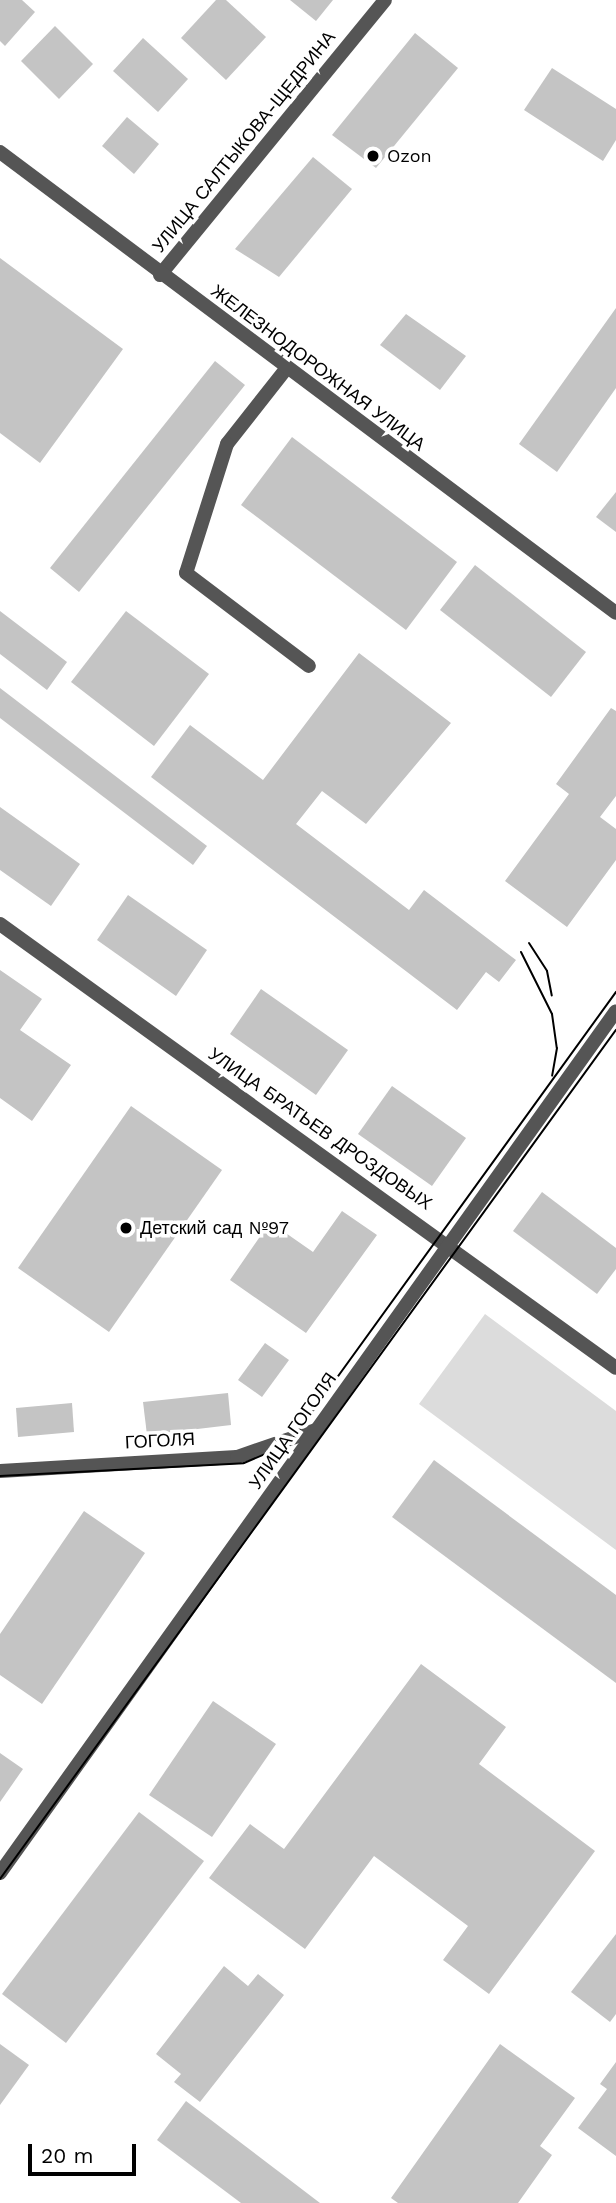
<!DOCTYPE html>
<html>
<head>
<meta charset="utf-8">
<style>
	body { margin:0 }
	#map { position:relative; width:616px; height:2203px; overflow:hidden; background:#fff; font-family:"Work Sans",sans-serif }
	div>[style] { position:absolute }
	.green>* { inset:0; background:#dcdcdc }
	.building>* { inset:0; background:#c4c4c4 }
	.service>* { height:14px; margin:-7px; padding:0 7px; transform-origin:7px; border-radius:7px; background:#555 }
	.minor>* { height:14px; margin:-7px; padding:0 7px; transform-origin:7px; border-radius:7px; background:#555 }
	.tertiary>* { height:14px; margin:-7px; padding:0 7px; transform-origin:7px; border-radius:7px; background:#555 }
	.tram>* { height:2px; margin:-1px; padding:0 1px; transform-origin:1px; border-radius:1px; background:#000 }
	.dots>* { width:19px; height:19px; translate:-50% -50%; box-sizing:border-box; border:4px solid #fff; border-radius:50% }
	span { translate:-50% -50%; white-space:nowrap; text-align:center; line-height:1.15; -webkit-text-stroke:7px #fff; paint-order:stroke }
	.street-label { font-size:18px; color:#000 }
	.poi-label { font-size:18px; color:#000 }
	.left { translate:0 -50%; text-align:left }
	.scale { position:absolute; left:28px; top:2144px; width:108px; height:32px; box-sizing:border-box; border:4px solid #000; border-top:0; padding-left:9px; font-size:21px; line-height:24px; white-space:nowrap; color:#000; -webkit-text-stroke:5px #fff; paint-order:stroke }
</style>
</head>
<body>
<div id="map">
	<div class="green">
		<div style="clip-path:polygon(485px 1314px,616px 1411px,616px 1550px,419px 1404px)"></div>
	</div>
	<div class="building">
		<div style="clip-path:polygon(0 0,22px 0,35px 12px,5px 46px,0 41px)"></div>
		<div style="clip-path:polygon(216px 0,226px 0,266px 37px,226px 80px,181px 38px)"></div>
		<div style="clip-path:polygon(290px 0,333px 0,316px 21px)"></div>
		<div style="clip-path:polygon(55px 26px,93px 64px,59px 99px,21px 61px)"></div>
		<div style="clip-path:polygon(415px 33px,458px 68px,376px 168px,332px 135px)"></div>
		<div style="clip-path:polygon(143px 38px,188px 79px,158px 112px,113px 71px)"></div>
		<div style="clip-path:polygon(552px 68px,616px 109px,616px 140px,603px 161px,524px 110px)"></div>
		<div style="clip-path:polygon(127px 117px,159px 144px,134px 174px,102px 146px)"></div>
		<div style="clip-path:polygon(313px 157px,352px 189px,279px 277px,235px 249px)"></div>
		<div style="clip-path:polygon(0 258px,123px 349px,40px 463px,0 433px)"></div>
		<div style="clip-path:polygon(616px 308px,616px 388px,557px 472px,519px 444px)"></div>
		<div style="clip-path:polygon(406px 314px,466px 356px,440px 390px,380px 345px)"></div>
		<div style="clip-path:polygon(215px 361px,245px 385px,79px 592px,50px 568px)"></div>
		<div style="clip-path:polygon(292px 437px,457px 562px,406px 630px,241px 505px)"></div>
		<div style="clip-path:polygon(616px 492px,616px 532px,596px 517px)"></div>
		<div style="clip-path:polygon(475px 565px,586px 652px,551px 697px,440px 610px)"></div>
		<div style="clip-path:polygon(0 611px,67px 662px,47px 690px,0 654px)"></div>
		<div style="clip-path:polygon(126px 611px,209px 674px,154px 746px,71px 682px)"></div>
		<div style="clip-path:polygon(359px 653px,451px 723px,366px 824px,322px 791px,296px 824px,409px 910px,424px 890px,516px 960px,499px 982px,486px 972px,457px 1010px,151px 777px,190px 725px,263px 780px)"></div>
		<div style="clip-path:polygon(0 688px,207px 846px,193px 865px,0 718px)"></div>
		<div style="clip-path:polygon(611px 708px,616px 711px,616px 796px,600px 817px,616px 829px,616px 860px,567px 927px,505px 881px,569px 794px,556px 784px)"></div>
		<div style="clip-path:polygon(0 807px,80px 864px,51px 906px,0 870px)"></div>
		<div style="clip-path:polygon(128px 895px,207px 950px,176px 996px,97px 940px)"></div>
		<div style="clip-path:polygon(0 970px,42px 999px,20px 1030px,71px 1065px,32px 1121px,0 1098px)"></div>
		<div style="clip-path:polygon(261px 989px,348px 1050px,316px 1095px,230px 1034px)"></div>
		<div style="clip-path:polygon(392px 1086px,466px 1138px,432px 1186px,358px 1134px)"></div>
		<div style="clip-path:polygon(131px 1106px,222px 1170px,109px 1332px,18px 1268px)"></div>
		<div style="clip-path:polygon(542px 1192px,616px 1248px,616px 1269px,597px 1294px,513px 1231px)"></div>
		<div style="clip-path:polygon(342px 1211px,377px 1235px,306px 1333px,230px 1280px,270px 1222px,313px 1252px)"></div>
		<div style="clip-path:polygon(265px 1343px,289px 1360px,262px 1397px,238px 1380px)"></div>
		<div style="clip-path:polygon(228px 1393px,231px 1425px,147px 1435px,143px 1402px)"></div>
		<div style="clip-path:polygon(72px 1403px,74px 1432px,18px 1437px,16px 1408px)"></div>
		<div style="clip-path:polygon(434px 1460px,616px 1595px,616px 1683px,392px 1517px)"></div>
		<div style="clip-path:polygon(84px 1511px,145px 1553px,42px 1704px,0 1675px,0 1634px)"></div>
		<div style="clip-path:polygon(421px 1664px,506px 1727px,479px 1764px,595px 1851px,489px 1994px,443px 1960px,468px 1926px,374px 1856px,305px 1949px,209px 1878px,250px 1824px,284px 1849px)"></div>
		<div style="clip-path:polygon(213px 1701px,276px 1744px,212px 1837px,149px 1795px)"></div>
		<div style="clip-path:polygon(0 1753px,23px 1769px,0 1802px)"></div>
		<div style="clip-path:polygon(139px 1812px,204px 1861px,66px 2043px,2px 1994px)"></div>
		<div style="clip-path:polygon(616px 1934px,616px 2014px,610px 2022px,571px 1992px)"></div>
		<div style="clip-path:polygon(224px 1966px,248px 1986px,258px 1974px,284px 1995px,200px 2102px,174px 2082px,181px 2074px,156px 2054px)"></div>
		<div style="clip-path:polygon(0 2044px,29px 2065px,0 2105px)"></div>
		<div style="clip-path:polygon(500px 2044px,575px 2098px,540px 2146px,552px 2155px,518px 2203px,398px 2203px,391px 2198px)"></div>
		<div style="clip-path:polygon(616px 2062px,616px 2156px,578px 2128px,607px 2089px,600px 2084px)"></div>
		<div style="clip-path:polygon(186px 2101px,320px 2203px,241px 2203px,157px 2140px)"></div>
	</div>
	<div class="service">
		<div style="left:286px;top:369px;width:95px;rotate:128.2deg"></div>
		<div style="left:227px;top:444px;width:135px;rotate:107.6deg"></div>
		<div style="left:186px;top:573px;width:154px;rotate:37.1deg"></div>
	</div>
	<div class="minor">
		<div style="left:160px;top:275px;width:355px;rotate:-50.7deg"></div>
		<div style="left:0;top:924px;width:759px;rotate:35.78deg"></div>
	</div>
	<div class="tertiary">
		<div style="left:0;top:152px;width:769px;rotate:36.81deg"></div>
		<div style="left:0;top:1471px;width:237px;rotate:-3.4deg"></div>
		<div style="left:237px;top:1457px;width:83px;rotate:-18.9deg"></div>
		<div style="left:0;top:1873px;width:1059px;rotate:-54.45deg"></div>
	</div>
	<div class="tram">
		<div style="left:529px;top:943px;width:33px;rotate:57deg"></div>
		<div style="left:547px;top:971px;width:25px;rotate:79deg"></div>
		<div style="left:521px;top:952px;width:69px;rotate:63.4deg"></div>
		<div style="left:552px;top:1014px;width:34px;rotate:82deg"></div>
		<div style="left:557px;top:1048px;width:28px;rotate:100deg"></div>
		<div style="left:0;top:1476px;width:244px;rotate:-3deg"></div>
		<div style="left:244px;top:1463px;width:49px;rotate:-22.9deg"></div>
		<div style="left:289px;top:1444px;width:558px;rotate:-54.12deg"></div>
		<div style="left:0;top:1879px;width:1049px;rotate:-54.04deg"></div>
	</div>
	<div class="dots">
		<div style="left:373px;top:156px;background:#000"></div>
		<div style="left:126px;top:1228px;background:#000"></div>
	</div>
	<div class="street-label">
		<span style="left:244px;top:142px;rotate:-51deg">УЛИЦА САЛТЫКОВА-ЩЕДРИНА</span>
		<span style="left:318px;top:368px;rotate:37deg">ЖЕЛЕЗНОДОРОЖНАЯ УЛИЦА</span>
		<span style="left:320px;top:1129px;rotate:35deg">УЛИЦА БРАТЬЕВ ДРОЗДОВЫХ</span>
		<span style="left:293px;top:1431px;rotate:-55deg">УЛИЦА ГОГОЛЯ</span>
		<span style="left:160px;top:1441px;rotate:-3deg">ГОГОЛЯ</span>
	</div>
	<div class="poi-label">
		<span class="left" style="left:387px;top:156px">Ozon</span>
		<span class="left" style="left:140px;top:1228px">Детский сад №97</span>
	</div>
	<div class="scale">20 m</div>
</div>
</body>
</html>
